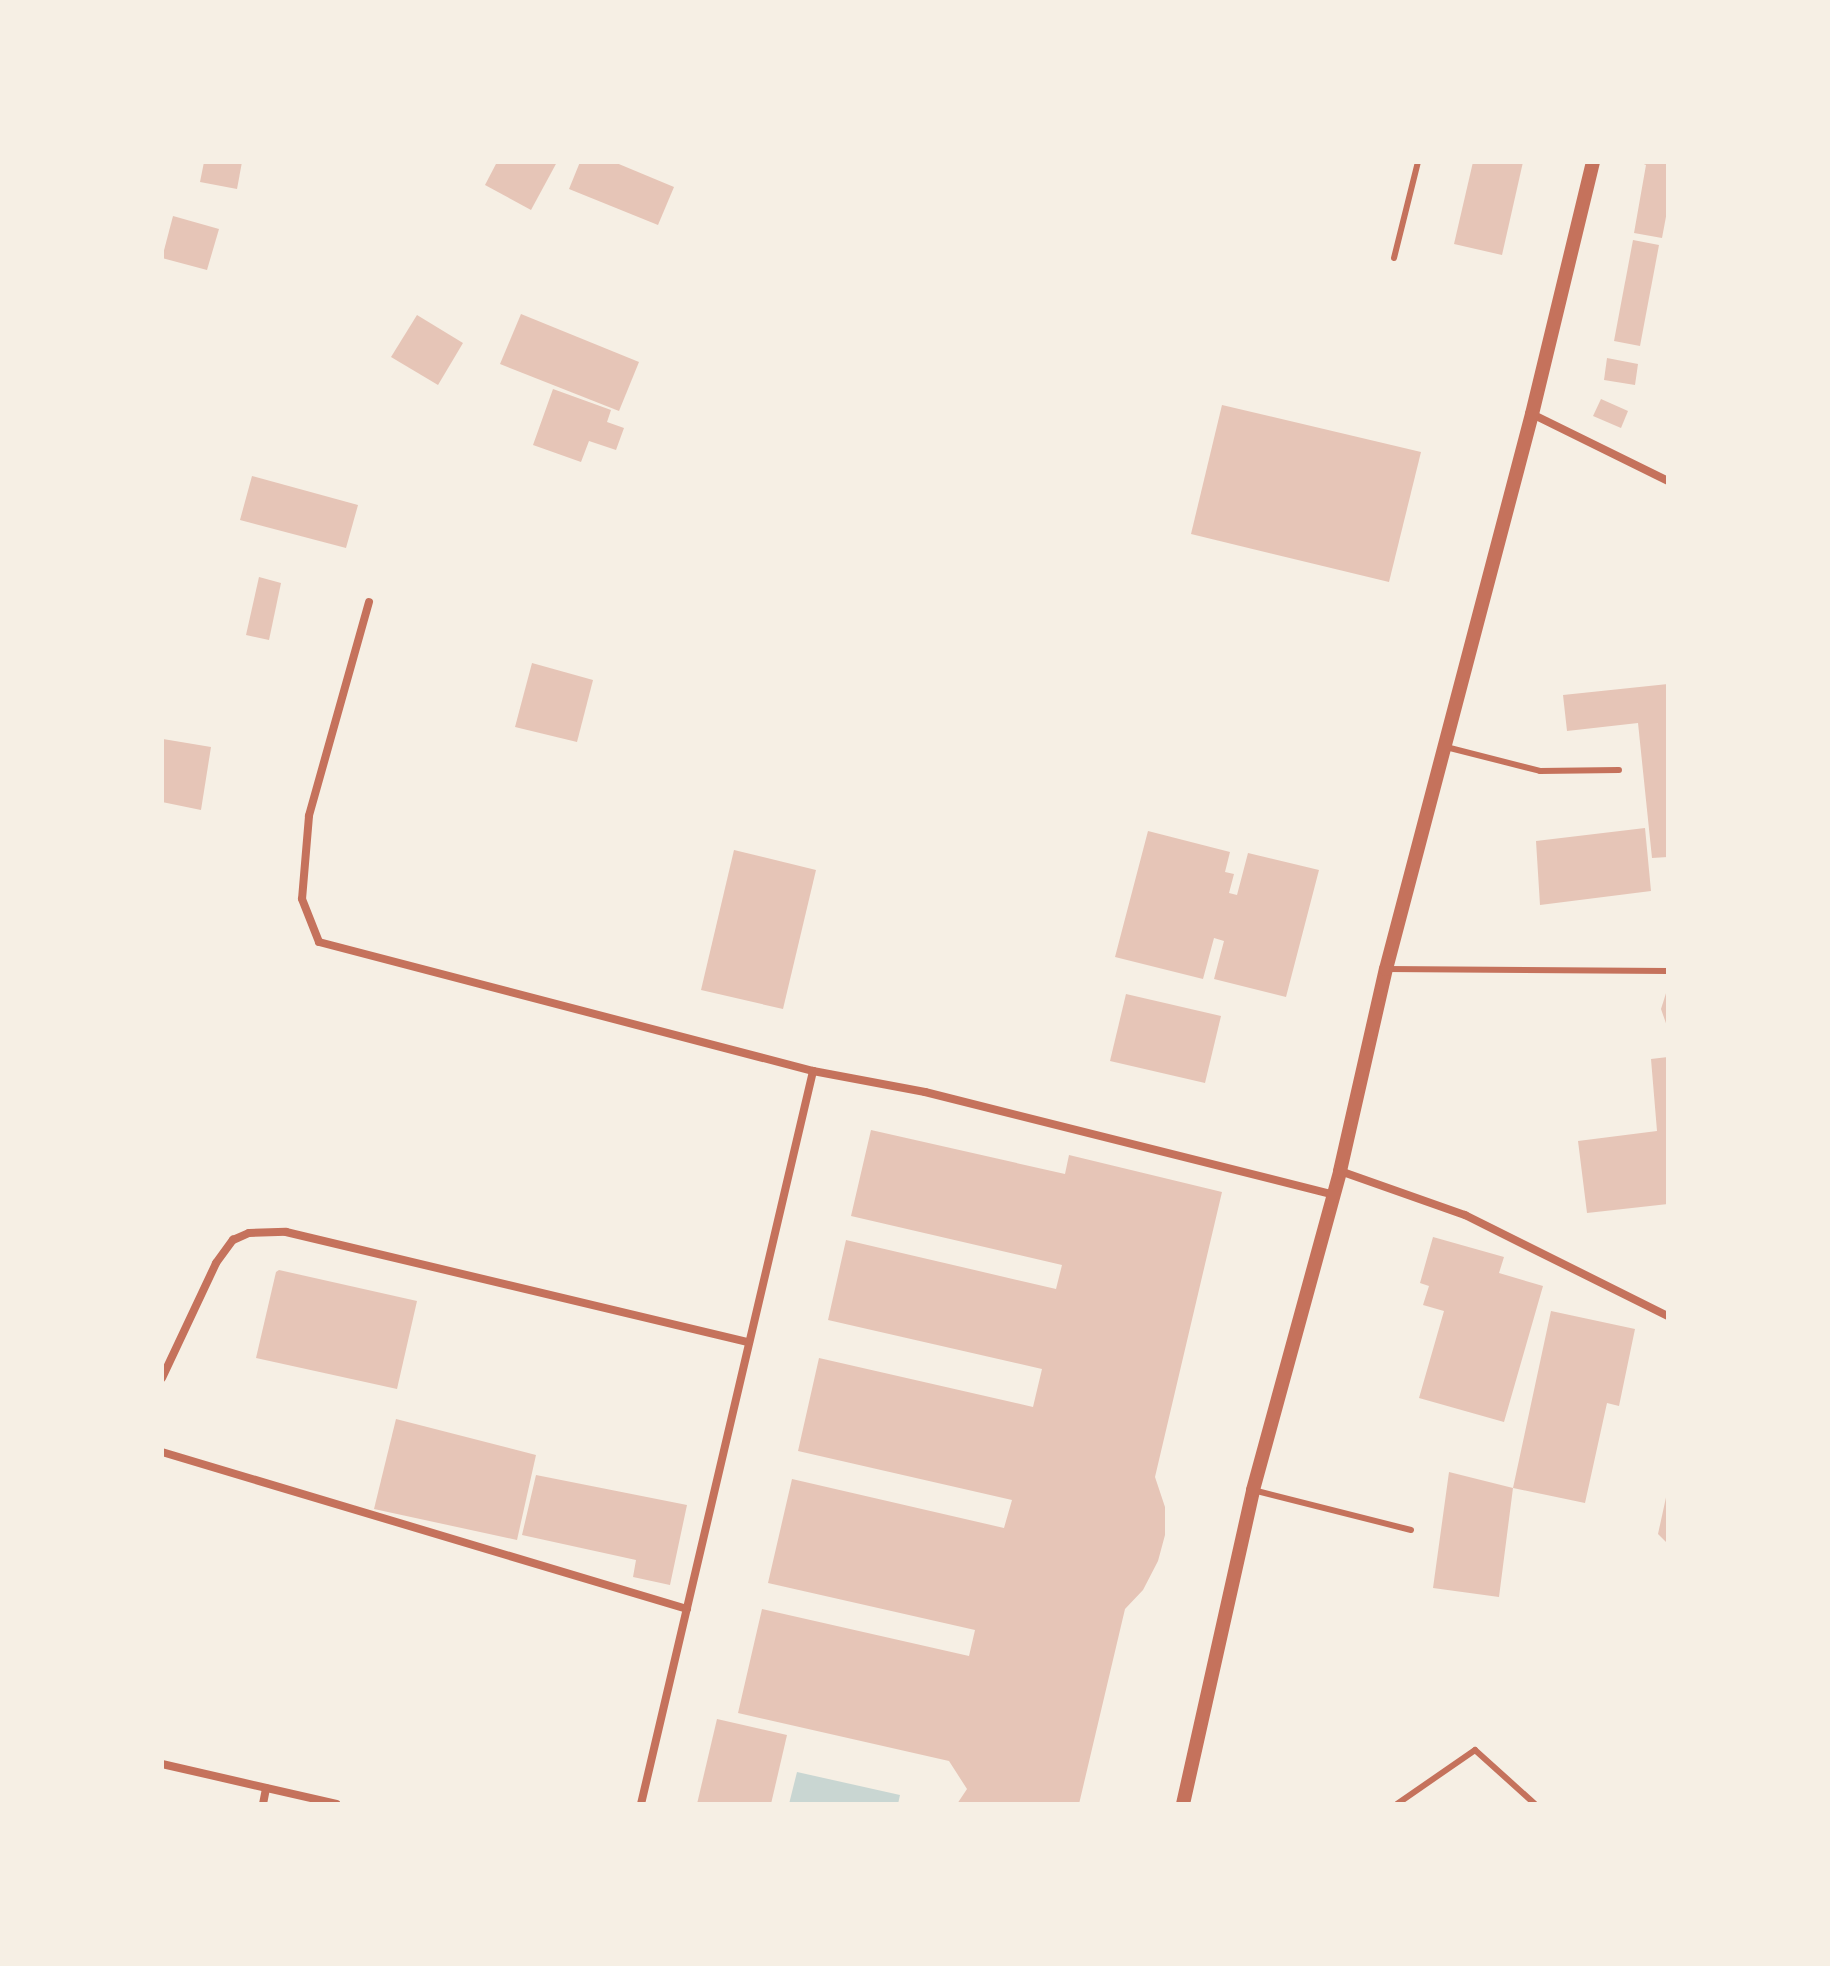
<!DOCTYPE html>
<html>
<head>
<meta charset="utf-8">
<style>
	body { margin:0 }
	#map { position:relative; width:1830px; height:1966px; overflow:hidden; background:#f6efe4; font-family:"Titillium Web",sans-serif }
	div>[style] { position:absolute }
	.water>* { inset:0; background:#c9d6d2 }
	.building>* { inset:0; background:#e6c5b7 }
	.service>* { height:6px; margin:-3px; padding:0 3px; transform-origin:3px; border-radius:3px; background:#c5725c }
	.minor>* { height:8px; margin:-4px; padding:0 4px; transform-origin:4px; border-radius:4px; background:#c5725c }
	.tertiary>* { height:14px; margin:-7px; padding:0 7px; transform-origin:7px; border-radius:7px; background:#c5725c }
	span { translate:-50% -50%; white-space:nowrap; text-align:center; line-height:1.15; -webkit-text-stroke:8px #f6efe4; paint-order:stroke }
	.frame { position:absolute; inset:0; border:164px solid #f6efe4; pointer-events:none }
</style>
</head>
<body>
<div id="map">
	<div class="water">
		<div style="clip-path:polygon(797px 1772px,900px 1795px,898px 1804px,789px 1804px)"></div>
	</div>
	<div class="building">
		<div style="clip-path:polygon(204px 162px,242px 162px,237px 189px,200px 182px)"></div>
		<div style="clip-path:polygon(497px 162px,557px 162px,531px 210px,485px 185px)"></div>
		<div style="clip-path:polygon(580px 162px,614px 162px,674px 187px,658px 225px,569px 189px)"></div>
		<div style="clip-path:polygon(1473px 162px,1523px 162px,1502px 255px,1454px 244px)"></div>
		<div style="clip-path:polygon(1639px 162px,1668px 162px,1668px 206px,1662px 238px,1634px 233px,1646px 165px)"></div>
		<div style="clip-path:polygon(173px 216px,219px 229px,207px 270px,162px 258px)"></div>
		<div style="clip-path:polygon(1633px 240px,1659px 245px,1640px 346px,1614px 341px)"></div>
		<div style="clip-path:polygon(521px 314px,639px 362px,619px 411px,500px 364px)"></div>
		<div style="clip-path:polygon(417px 315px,463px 343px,438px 385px,391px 357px)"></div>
		<div style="clip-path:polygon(1607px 358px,1638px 364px,1635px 385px,1604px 380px)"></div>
		<div style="clip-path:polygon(553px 389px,611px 410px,607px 422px,624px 428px,616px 450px,589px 441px,581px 462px,533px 445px)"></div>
		<div style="clip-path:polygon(1601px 399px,1628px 411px,1621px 428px,1593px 416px)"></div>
		<div style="clip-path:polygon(1222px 405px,1421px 452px,1389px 582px,1191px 534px)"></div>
		<div style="clip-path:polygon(252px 476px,358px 505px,346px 548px,240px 520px)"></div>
		<div style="clip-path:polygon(259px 577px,281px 583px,269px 640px,246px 635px)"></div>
		<div style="clip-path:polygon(532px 663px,593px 680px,577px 742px,515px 727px)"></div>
		<div style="clip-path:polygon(1668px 684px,1668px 857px,1652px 858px,1638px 723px,1567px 731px,1563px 695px)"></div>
		<div style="clip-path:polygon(163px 739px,211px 747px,201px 810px,162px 802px)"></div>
		<div style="clip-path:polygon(1645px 828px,1651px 891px,1540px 905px,1536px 841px)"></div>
		<div style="clip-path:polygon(1148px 831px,1230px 852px,1225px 872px,1234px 874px,1229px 893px,1237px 895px,1248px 853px,1319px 870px,1286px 997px,1214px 979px,1224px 941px,1214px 938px,1203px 979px,1115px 957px)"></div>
		<div style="clip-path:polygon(734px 850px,816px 870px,783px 1009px,701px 990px)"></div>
		<div style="clip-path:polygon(1668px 987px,1668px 1029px,1661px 1009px)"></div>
		<div style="clip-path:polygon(1126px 994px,1221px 1016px,1205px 1083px,1110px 1061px)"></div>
		<div style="clip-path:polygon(1668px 1057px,1668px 1204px,1587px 1213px,1578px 1141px,1657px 1131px,1651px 1059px)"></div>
		<div style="clip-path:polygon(871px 1130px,1065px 1174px,1069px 1155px,1222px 1192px,1155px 1477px,1165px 1507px,1165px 1535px,1158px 1561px,1143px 1590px,1125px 1609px,1079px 1804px,957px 1804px,967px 1789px,949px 1761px,738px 1713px,762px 1609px,969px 1656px,975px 1630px,768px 1583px,792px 1479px,1004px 1528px,1012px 1500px,798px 1451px,819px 1358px,1033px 1407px,1042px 1369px,828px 1320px,846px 1240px,1056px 1289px,1062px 1265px,851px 1216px)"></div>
		<div style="clip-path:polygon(1433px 1237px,1504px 1257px,1499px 1273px,1543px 1286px,1504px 1422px,1419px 1398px,1444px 1311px,1423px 1305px,1429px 1286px,1420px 1283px)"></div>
		<div style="clip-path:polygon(279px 1270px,417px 1301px,397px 1389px,256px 1358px,276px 1272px)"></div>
		<div style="clip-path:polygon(1551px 1311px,1635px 1329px,1619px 1406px,1607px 1403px,1585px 1503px,1513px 1488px,1499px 1597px,1433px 1588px,1449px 1472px,1513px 1488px)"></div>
		<div style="clip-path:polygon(396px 1419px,536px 1455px,517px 1540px,374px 1509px)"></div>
		<div style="clip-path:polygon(536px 1475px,687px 1505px,670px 1585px,633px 1577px,636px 1560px,522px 1535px)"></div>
		<div style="clip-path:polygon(1667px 1493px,1668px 1494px,1668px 1544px,1658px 1534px)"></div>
		<div style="clip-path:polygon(717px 1719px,787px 1735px,771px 1804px,697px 1804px)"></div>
	</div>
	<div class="service">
		<div style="left:1394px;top:258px;width:99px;rotate:-76deg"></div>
		<div style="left:1446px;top:747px;width:97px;rotate:14.3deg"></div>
		<div style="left:1540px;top:771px;width:79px;rotate:-0.7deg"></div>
		<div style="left:1386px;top:969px;width:282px;rotate:0.4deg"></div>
		<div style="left:1253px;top:1490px;width:163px;rotate:14.2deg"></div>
		<div style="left:1397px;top:1804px;width:95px;rotate:-34.7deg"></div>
		<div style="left:1475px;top:1750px;width:81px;rotate:42deg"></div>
	</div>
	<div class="minor">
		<div style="left:1532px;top:414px;width:152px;rotate:26.2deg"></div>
		<div style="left:369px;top:602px;width:222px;rotate:105.7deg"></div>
		<div style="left:309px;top:816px;width:83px;rotate:94.8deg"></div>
		<div style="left:302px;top:899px;width:46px;rotate:68.4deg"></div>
		<div style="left:319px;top:942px;width:511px;rotate:14.64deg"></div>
		<div style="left:1340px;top:1171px;width:133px;rotate:19.4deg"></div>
		<div style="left:1465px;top:1215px;width:227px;rotate:26.5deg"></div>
		<div style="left:162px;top:1378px;width:127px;rotate:-64.8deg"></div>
		<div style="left:216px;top:1263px;width:29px;rotate:-54deg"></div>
		<div style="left:233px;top:1240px;width:17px;rotate:-24deg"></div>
		<div style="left:249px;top:1233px;width:37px;rotate:-2deg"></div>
		<div style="left:286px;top:1232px;width:476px;rotate:13.4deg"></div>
		<div style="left:162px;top:1452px;width:548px;rotate:16.65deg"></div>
		<div style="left:162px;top:1764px;width:179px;rotate:12.9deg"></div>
		<div style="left:263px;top:1804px;width:16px;rotate:-79deg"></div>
		<div style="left:641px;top:1804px;width:753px;rotate:-76.79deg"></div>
		<div style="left:813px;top:1071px;width:114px;rotate:10.6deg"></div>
		<div style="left:925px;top:1092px;width:420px;rotate:14.1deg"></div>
	</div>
	<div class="tertiary">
		<div style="left:1183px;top:1804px;width:322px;rotate:-77.4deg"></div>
		<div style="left:1253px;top:1490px;width:331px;rotate:-74.7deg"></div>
		<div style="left:1340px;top:1171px;width:207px;rotate:-77.2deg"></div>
		<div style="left:1386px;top:969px;width:574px;rotate:-75.26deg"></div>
		<div style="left:1532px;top:414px;width:259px;rotate:-76.4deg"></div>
	</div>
	<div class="frame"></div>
</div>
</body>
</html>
